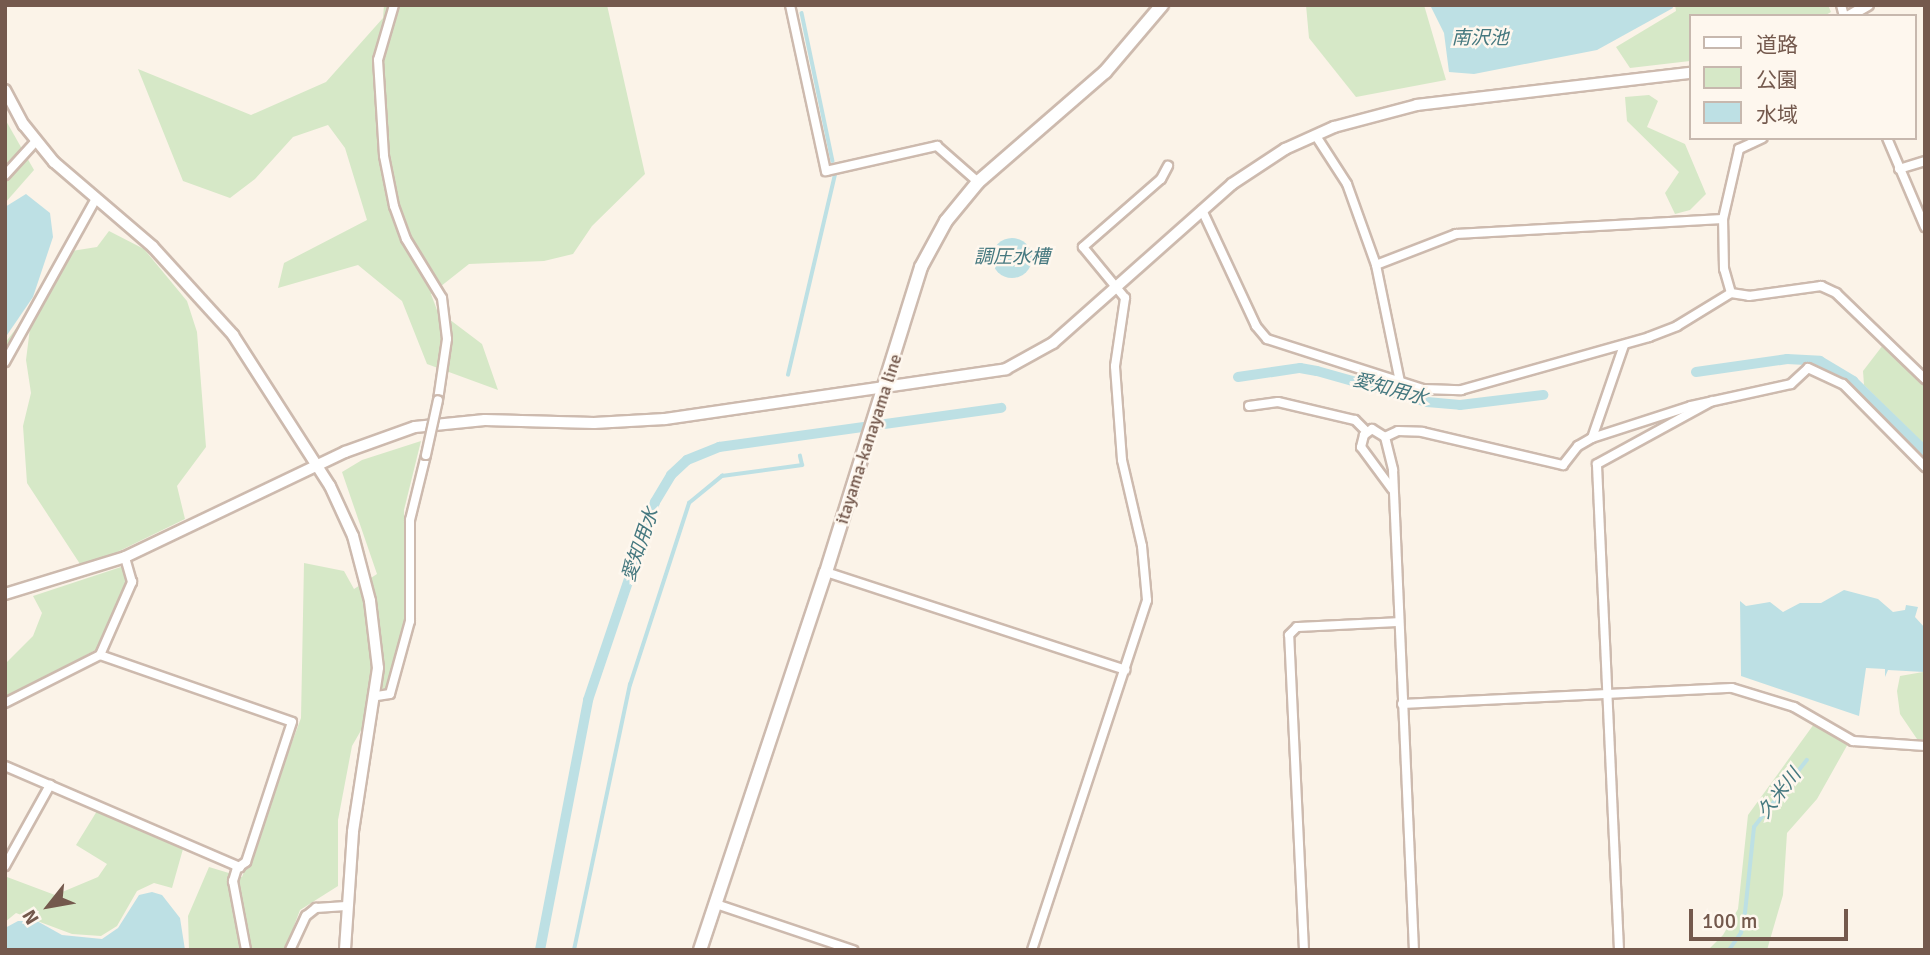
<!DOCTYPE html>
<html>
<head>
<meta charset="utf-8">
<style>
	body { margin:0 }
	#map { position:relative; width:1930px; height:955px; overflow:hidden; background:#fbf3e8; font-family:Signika,"Noto Sans JP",sans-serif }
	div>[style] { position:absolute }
	.green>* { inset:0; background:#d6e8c7 }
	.water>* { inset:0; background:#bde0e4 }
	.round { border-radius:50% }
	.stream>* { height:3.5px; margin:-1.75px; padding:0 1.75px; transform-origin:1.75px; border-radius:1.75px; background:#bde0e4 }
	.canal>* { height:10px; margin:-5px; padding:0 5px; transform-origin:5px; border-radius:5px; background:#bde0e4 }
	.roads { filter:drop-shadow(2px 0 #cdbaae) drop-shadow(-2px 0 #cdbaae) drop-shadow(0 2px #cdbaae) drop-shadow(0 -2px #cdbaae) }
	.minor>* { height:8px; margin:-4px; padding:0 4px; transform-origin:4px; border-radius:4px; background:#fff }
	.tertiary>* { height:10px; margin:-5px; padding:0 5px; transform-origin:5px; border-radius:5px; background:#fff }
	.secondary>* { height:12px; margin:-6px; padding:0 6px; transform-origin:6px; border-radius:6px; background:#fff }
	.bridges { filter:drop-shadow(2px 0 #cdbaae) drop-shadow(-2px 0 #cdbaae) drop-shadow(0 2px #cdbaae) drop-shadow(0 -2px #cdbaae) }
	.minor-bridge>* { height:8px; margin:-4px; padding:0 4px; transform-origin:4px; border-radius:4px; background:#fff }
	span { translate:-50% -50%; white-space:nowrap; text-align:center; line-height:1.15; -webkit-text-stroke:5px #fef7ee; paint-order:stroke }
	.street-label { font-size:18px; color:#74594d }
	.water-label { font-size:19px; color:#45787f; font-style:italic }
	.frame { position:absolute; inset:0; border:7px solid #74594d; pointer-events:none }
	.legend { position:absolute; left:1689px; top:14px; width:228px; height:126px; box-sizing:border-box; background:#fef7ee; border:2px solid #c7b8ae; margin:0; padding:9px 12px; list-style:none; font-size:21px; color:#74594d }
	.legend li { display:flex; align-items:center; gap:14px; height:35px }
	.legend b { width:35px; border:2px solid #c7b8ae }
	.north { position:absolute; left:14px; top:871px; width:70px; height:70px; -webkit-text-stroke:5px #fef7ee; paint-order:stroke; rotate:239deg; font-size:19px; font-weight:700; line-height:28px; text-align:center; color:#74594d }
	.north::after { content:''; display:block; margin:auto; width:24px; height:32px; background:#74594d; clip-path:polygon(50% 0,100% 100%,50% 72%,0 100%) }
	.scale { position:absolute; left:1689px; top:909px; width:159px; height:32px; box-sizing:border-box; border:4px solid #74594d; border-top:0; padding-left:9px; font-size:21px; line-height:24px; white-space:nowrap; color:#74594d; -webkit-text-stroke:5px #fef7ee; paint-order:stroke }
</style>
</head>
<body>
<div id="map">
	<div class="green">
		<div style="clip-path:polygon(384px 5px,607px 5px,645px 174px,592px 226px,573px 254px,544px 261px,469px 264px,431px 294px,437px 310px,482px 344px,498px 390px,427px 364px,402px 301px,358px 265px,278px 288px,284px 263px,367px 220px,345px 148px,328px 125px,293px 137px,255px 179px,230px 198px,183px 181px,138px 69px,251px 115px,326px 82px,383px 18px)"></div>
		<div style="clip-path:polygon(1306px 5px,1424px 5px,1446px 80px,1356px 97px,1309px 38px)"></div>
		<div style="clip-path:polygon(1675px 5px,1828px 5px,1831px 12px,1824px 16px,1690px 16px,1690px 61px,1630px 68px,1616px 47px,1676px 11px)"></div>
		<div style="clip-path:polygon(1649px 95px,1658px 101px,1647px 127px,1685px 144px,1706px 194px,1690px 210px,1675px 214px,1665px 193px,1679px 172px,1627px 121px,1625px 97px)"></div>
		<div style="clip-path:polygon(5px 119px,34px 170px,5px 203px)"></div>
		<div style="clip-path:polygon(109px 231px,144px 249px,187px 301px,197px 332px,206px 447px,177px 486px,185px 519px,107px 557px,80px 564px,27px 483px,23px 426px,31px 393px,26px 360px,30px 328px,22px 325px,5px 355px,5px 343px,46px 289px,59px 253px,97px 247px)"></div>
		<div style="clip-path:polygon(1883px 345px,1925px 384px,1925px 445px,1864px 385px,1863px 371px)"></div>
		<div style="clip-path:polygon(421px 441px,404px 510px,404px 622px,390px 680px,352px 746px,338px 820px,338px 886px,300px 910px,285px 950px,189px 950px,188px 916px,209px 867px,242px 877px,301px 718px,304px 563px,344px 571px,354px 589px,377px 574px,342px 472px,362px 460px)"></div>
		<div style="clip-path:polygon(121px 567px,129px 579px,101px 647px,5px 699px,5px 664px,33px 636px,42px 613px,33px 596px)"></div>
		<div style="clip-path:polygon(1925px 667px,1925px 740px,1917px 739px,1900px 714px,1897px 691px,1900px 676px,1923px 672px)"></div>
		<div style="clip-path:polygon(1814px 724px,1838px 732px,1849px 742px,1817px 799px,1787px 833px,1783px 895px,1767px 950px,1708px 950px,1723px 935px,1738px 909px,1748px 815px)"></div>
		<div style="clip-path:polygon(97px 811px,183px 849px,172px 888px,154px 883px,137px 891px,117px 926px,101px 936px,72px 934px,16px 913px,5px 922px,7px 877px,55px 895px,98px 877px,107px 864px,76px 845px)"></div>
	</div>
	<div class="water">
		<div style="clip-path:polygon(1430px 5px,1672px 5px,1673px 8px,1597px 50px,1474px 74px,1449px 72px,1444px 33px)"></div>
		<div style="clip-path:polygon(26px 194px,50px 213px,53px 237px,33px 297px,5px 338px,5px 207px)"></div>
		<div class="round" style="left:992px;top:238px;width:40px;height:40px"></div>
		<div style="clip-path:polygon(1844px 590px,1878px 599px,1893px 612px,1905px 610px,1906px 605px,1918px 607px,1915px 617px,1925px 628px,1924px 672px,1888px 670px,1885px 677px,1885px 669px,1866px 668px,1859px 716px,1741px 676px,1740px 601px,1746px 606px,1770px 602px,1783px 612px,1800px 603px,1821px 603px)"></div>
		<div style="clip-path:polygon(152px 892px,162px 895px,180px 918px,185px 950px,5px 950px,5px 928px,18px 921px,37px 921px,62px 935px,102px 939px,118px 928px,139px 895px)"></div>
	</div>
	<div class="stream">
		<div style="left:802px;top:13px;width:151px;rotate:78.2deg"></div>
		<div style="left:788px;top:375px;width:205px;rotate:-76.8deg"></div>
		<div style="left:574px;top:950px;width:271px;rotate:-78.1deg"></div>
		<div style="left:630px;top:685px;width:191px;rotate:-72deg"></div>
		<div style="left:689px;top:503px;width:43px;rotate:-39.3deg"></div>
		<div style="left:722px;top:476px;width:81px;rotate:-7.8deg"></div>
		<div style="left:802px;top:465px;width:9px;rotate:-103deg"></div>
		<div style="left:1729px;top:950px;width:21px;rotate:-55deg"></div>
		<div style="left:1741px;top:933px;width:20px;rotate:-79deg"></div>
		<div style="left:1745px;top:913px;width:86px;rotate:-84deg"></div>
		<div style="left:1754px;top:827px;width:85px;rotate:-51.7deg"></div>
	</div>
	<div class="canal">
		<div style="left:1696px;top:372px;width:92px;rotate:-8.1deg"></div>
		<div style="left:1787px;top:359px;width:33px;rotate:3deg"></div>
		<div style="left:1820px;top:361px;width:39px;rotate:31deg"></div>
		<div style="left:1853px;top:381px;width:100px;rotate:44.2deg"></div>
		<div style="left:1238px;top:377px;width:63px;rotate:-8.3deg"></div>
		<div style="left:1300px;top:368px;width:17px;rotate:10deg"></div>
		<div style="left:1317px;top:371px;width:114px;rotate:15.7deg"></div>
		<div style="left:1427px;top:402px;width:33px;rotate:5deg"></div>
		<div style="left:1460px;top:405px;width:84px;rotate:-6.9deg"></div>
		<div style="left:540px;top:950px;width:255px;rotate:-79.1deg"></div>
		<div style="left:588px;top:700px;width:209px;rotate:-71.3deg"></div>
		<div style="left:655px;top:502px;width:31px;rotate:-59deg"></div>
		<div style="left:671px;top:475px;width:22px;rotate:-43deg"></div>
		<div style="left:687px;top:460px;width:35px;rotate:-22deg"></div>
		<div style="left:719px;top:447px;width:285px;rotate:-7.9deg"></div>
	</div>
	<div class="roads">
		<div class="minor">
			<div style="left:394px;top:5px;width:57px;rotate:106.2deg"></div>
			<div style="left:378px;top:60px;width:96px;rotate:86.4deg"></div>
			<div style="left:384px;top:156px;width:51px;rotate:78.7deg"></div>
			<div style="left:394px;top:206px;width:35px;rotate:70deg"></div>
			<div style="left:406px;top:239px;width:69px;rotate:58.6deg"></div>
			<div style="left:442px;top:298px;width:41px;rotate:83deg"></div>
			<div style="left:447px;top:339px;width:62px;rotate:98.4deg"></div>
			<div style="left:790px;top:5px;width:170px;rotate:77.8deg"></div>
			<div style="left:826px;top:171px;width:114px;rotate:-12.7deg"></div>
			<div style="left:937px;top:146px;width:55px;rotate:41.3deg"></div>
			<div style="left:1841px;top:5px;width:11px;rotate:75deg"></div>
			<div style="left:1316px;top:136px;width:57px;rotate:57.1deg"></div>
			<div style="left:1347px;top:184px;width:86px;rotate:70.3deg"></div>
			<div style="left:1376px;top:265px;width:119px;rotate:78.4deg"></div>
			<div style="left:1887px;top:138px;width:97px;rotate:66.9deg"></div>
			<div style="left:1899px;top:169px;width:27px;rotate:-17deg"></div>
			<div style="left:5px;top:175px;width:46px;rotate:-47.6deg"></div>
			<div style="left:1202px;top:210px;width:128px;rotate:65deg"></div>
			<div style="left:1256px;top:326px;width:17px;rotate:50deg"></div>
			<div style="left:1267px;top:339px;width:164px;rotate:17.8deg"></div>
			<div style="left:1423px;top:389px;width:38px;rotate:2deg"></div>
			<div style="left:1461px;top:390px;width:195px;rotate:-15.7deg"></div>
			<div style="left:1649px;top:337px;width:30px;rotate:-21deg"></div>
			<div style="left:1677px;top:326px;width:63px;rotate:-31.4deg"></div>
			<div style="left:1731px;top:293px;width:18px;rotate:9deg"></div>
			<div style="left:1749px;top:296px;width:73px;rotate:-7.9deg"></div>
			<div style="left:1821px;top:286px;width:17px;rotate:25deg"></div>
			<div style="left:1836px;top:293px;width:124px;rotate:44deg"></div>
			<div style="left:1376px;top:265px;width:86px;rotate:-21.2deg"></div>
			<div style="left:1456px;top:234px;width:267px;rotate:-3.2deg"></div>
			<div style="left:1731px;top:293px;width:25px;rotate:-106deg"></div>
			<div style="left:1724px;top:269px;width:50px;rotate:-91.1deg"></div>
			<div style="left:1723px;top:219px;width:72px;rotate:-77.1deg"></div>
			<div style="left:1739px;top:149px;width:26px;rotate:-25deg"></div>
			<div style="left:5px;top:362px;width:185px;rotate:-60.9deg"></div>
			<div style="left:1249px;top:406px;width:29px;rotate:-8deg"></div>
			<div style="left:1278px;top:402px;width:79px;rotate:13.2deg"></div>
			<div style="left:1355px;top:420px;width:17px;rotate:45deg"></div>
			<div style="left:1385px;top:437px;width:14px;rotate:-25deg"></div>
			<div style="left:1398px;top:431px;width:24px;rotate:2deg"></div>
			<div style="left:1422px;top:432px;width:145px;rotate:13.2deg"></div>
			<div style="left:1563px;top:465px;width:24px;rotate:-52deg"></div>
			<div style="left:1578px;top:446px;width:16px;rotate:-30deg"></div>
			<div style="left:1592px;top:438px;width:104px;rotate:-17.9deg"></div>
			<div style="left:1691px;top:406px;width:102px;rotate:-12.4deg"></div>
			<div style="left:1791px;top:384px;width:23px;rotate:-43deg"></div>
			<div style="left:1808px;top:368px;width:38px;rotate:25deg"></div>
			<div style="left:1843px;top:384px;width:117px;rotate:45.3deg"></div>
			<div style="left:1592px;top:438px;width:98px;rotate:-71deg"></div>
			<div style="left:1392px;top:489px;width:52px;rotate:-126.4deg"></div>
			<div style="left:1361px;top:447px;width:12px;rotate:-76deg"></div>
			<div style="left:1364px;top:435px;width:10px;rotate:-37deg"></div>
			<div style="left:1372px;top:429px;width:15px;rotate:32deg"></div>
			<div style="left:1385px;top:437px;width:34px;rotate:76deg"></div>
			<div style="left:1393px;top:470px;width:480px;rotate:87.5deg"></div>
			<div style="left:826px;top:572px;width:315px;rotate:18.1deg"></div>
			<div style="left:100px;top:655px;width:203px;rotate:19.2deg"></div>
			<div style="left:292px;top:722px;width:147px;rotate:108.2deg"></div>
			<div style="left:246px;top:862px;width:11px;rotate:146deg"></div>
			<div style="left:237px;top:868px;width:14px;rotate:107deg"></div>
			<div style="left:233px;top:881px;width:70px;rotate:79.3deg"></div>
			<div style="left:377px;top:696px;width:13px;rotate:-9deg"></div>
			<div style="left:390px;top:694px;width:76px;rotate:-74.7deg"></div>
			<div style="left:410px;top:621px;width:101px;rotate:-90deg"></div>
			<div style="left:410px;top:520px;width:67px;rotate:-76.2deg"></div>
			<div style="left:5px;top:703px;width:106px;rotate:-26.8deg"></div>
			<div style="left:100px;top:655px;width:80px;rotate:-66.3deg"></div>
			<div style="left:132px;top:582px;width:26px;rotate:-106deg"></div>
			<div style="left:1402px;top:704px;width:330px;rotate:-2.8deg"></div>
			<div style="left:1732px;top:688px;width:65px;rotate:17deg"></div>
			<div style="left:1794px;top:707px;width:68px;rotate:30deg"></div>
			<div style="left:1853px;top:741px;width:72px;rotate:4deg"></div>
			<div style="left:5px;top:766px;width:256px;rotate:23.3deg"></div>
			<div style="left:5px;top:866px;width:93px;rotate:-60.9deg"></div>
			<div style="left:716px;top:904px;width:145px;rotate:18.6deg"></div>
			<div style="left:290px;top:950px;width:38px;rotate:-65deg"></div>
			<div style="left:306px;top:916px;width:13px;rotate:-39deg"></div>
			<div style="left:316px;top:908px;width:30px;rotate:-4deg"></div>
			<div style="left:1032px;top:950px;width:368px;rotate:-71.8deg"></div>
			<div style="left:1147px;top:600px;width:54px;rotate:-95.3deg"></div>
			<div style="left:1142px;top:546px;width:88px;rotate:-103.1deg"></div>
			<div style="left:1122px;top:460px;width:94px;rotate:-94.3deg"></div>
			<div style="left:1115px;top:366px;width:69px;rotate:-81.6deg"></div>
			<div style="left:1125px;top:298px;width:66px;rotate:-129.5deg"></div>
			<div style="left:1083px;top:247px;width:103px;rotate:-41.1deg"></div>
			<div style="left:1161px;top:179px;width:15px;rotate:-62deg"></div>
			<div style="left:1304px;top:950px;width:315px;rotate:-92.7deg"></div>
			<div style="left:1289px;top:635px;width:11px;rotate:-45deg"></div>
			<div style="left:1297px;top:627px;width:101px;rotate:-2.8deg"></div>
			<div style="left:1619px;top:950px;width:486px;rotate:-92.6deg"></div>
			<div style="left:1597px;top:464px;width:131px;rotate:-28.7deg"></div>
		</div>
		<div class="tertiary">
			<div style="left:1849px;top:16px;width:22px;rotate:-30deg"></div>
			<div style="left:5px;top:90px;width:40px;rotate:62deg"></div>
			<div style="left:24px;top:125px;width:48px;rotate:51deg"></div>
			<div style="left:54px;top:162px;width:130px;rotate:40.6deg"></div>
			<div style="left:153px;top:247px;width:119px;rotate:47.7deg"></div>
			<div style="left:233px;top:335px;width:179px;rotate:57.3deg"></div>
			<div style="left:330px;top:486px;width:55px;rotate:65.3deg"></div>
			<div style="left:353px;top:536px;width:67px;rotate:75.3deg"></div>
			<div style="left:370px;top:601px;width:67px;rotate:83.2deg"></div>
			<div style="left:378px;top:668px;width:166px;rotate:98.7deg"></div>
			<div style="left:353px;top:832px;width:118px;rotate:93.9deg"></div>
			<div style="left:5px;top:594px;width:126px;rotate:-17.1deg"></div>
			<div style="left:125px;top:557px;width:244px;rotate:-25.5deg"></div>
			<div style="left:345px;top:452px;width:74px;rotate:-19.7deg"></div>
			<div style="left:415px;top:427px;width:70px;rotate:-5.7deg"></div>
			<div style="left:485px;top:420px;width:109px;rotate:1.6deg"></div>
			<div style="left:594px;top:423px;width:71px;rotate:-3.2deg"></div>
			<div style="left:665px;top:419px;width:345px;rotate:-8.3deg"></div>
			<div style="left:1006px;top:369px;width:54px;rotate:-29deg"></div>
			<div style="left:1053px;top:343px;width:239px;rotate:-41.6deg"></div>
			<div style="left:1232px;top:184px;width:64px;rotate:-33.4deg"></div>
			<div style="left:1285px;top:149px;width:54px;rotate:-24.2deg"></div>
			<div style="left:1334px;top:127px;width:86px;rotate:-14.8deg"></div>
			<div style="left:1417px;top:105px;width:275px;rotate:-6.7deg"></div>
		</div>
		<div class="secondary">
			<div style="left:700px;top:950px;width:398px;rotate:-71.6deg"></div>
			<div style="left:826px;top:572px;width:319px;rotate:-72.7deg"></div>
			<div style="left:921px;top:267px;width:52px;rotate:-61.5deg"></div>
			<div style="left:946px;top:221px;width:50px;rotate:-50.6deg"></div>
			<div style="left:978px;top:182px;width:168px;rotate:-40.9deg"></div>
			<div style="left:1105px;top:72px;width:88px;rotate:-49.6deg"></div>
		</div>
	</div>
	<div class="bridges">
		<div class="minor-bridge">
			<div style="left:426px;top:455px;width:56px;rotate:-77.7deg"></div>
		</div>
	</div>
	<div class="street-label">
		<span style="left:869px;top:439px;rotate:-72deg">itayama-kanayama line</span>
	</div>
	<div class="water-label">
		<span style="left:1480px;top:39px">南沢池</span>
		<span style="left:1012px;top:258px">調圧水槽</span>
		<span style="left:1390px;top:390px;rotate:15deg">愛知用水</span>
		<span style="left:641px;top:545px;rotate:-71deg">愛知用水</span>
		<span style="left:1780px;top:794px;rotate:-52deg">久米川</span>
	</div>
	<div class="frame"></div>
	<ul class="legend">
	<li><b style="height:9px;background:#fff"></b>道路</li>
	<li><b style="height:19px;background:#d6e8c7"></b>公園</li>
	<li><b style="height:19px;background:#bde0e4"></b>水域</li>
	</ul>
	<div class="north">N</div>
	<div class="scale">100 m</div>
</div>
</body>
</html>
